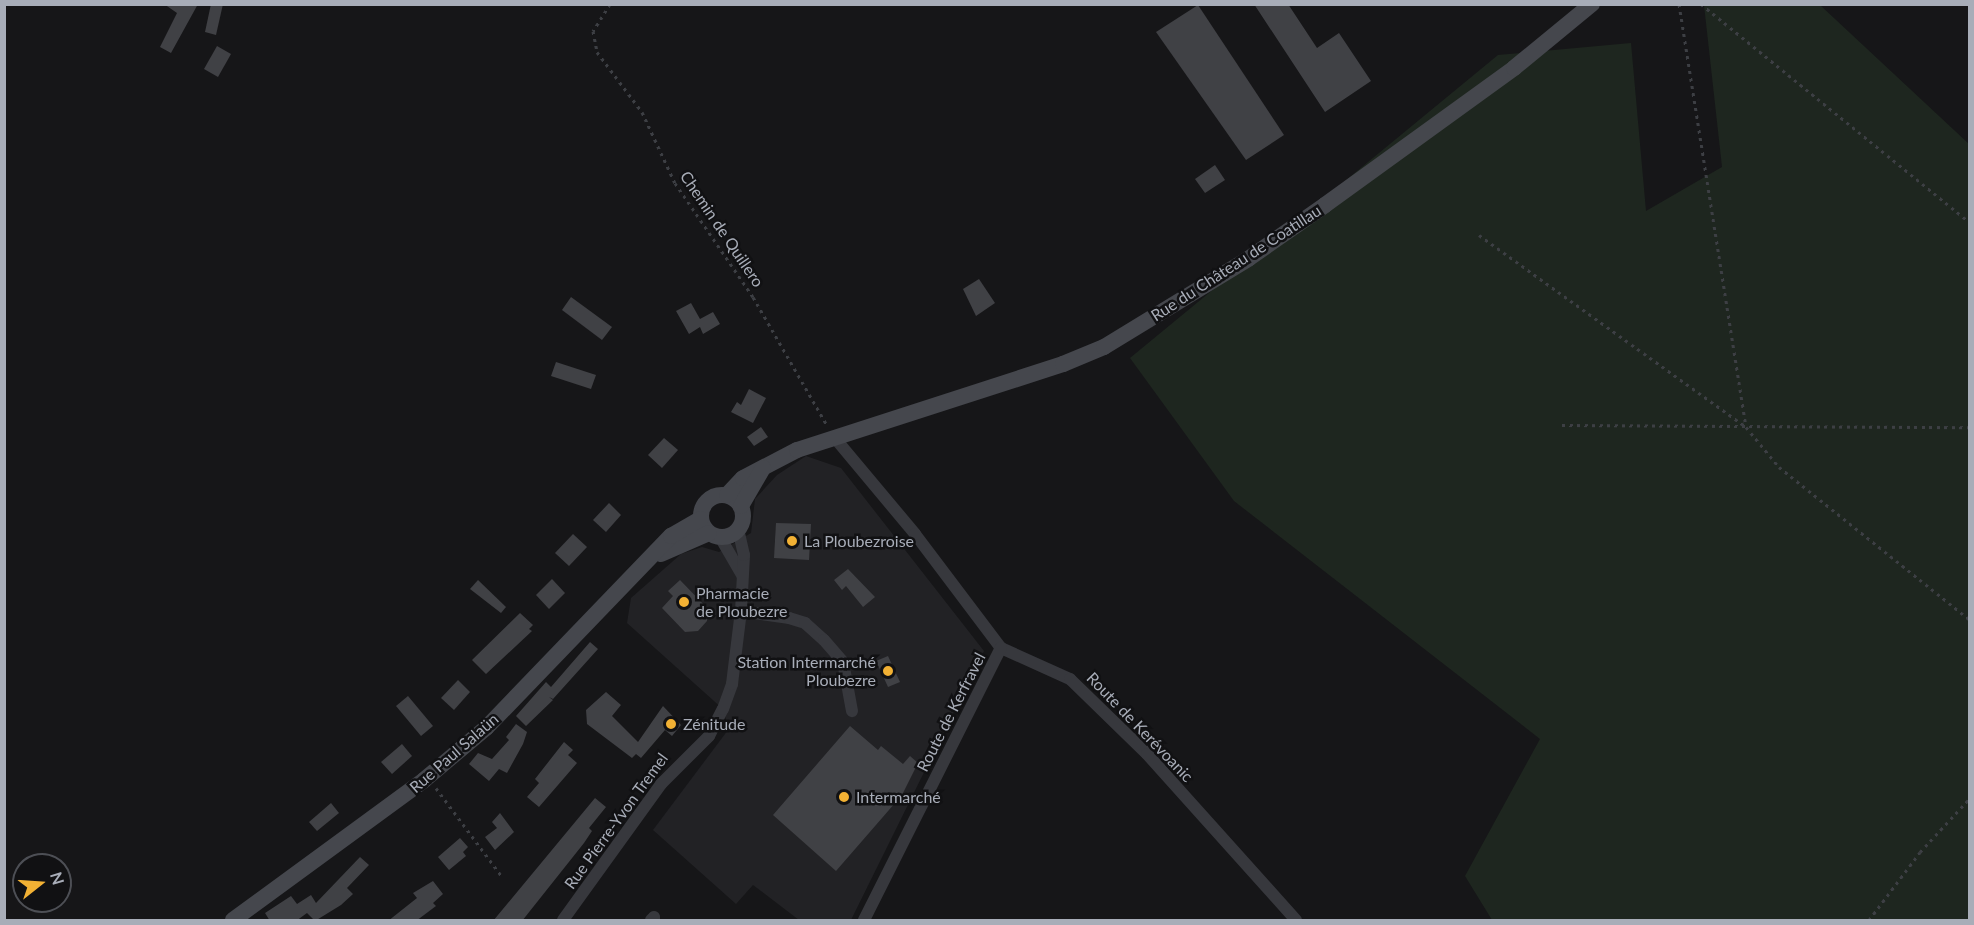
<!DOCTYPE html>
<html>
<head>
<meta charset="utf-8">
<style>
	body { margin:0 }
	#map { position:relative; width:1974px; height:925px; overflow:hidden; background:#161618; font-family:Lato,sans-serif }
	div>[style] { position:absolute }
	.built>* { inset:0; background:#222225 }
	.green>* { inset:0; background:#1e261f }
	.building>* { inset:0; background:#404145 }
	.path>* { height:3px; margin-top:-1.5px; transform-origin:0; background:repeating-linear-gradient(90deg,#3d3f44 0 3px,transparent 0 7.5px) }
	.minor>* { height:12px; margin:-6px; padding:0 6px; transform-origin:6px; border-radius:6px; background:#37383d }
	.secondary>* { height:16px; margin:-8px; padding:0 8px; transform-origin:8px; border-radius:8px; background:#45474d }
	.secondary>.ring { margin:-8px; padding:0; box-sizing:content-box; background:none; border:16px solid #45474d; border-radius:50% }
	.dots>* { width:16px; height:16px; translate:-50% -50%; box-sizing:border-box; border:3px solid #111113; border-radius:50% }
	span { translate:-50% -50%; white-space:nowrap; text-align:center; line-height:1.15; -webkit-text-stroke:5px #111113; paint-order:stroke }
	.street-label { font-size:16px; color:#a8adb8 }
	.poi-label { font-size:16px; color:#a8adb8 }
	.left { translate:0 -50%; text-align:left }
	.right { translate:-100% -50%; text-align:right }
	.frame { position:absolute; inset:0; border:6px solid #a8adb8; pointer-events:none }
	.north { position:absolute; left:12px; top:853px; width:60px; height:60px; box-sizing:border-box; background:#111113; border:2px solid #4d4f55; border-radius:50%; rotate:73deg; font-size:16px; font-weight:700; line-height:24px; text-align:center; color:#a8adb8 }
	.north::after { content:''; display:block; margin:auto; width:21px; height:27px; background:#f2b134; clip-path:polygon(50% 0,100% 100%,50% 72%,0 100%) }
</style>
</head>
<body>
<div id="map">
	<div class="built">
		<div style="clip-path:polygon(806px 456px,841px 468px,984px 651px,851px 920px,799px 920px,753px 885px,736px 904px,653px 830px,728px 730px,724px 710px,627px 623px,631px 598px,681px 554px,702px 547px,719px 552px,751px 533px,755px 499px,777px 475px)"></div>
	</div>
	<div class="green">
		<div style="clip-path:polygon(1704px 5px,1820px 5px,1969px 144px,1969px 920px,1492px 920px,1465px 876px,1540px 739px,1234px 501px,1130px 358px,1498px 55px,1631px 43px,1646px 211px,1722px 167px)"></div>
	</div>
	<div class="building">
		<div style="clip-path:polygon(164px 4px,198px 4px,171px 53px,160px 47px,177px 13px)"></div>
		<div style="clip-path:polygon(211px 4px,223px 4px,216px 35px,205px 32px)"></div>
		<div style="clip-path:polygon(1254px 4px,1288px 4px,1317px 48px,1339px 33px,1371px 81px,1325px 112px)"></div>
		<div style="clip-path:polygon(1198px 5px,1284px 135px,1246px 160px,1156px 32px)"></div>
		<div style="clip-path:polygon(217px 46px,231px 54px,218px 77px,204px 69px)"></div>
		<div style="clip-path:polygon(1215px 165px,1225px 180px,1205px 193px,1195px 179px)"></div>
		<div style="clip-path:polygon(979px 279px,995px 303px,976px 316px,963px 289px)"></div>
		<div style="clip-path:polygon(571px 297px,612px 327px,602px 340px,562px 310px)"></div>
		<div style="clip-path:polygon(691px 303px,700px 319px,713px 312px,720px 324px,703px 334px,700px 327px,689px 334px,676px 311px)"></div>
		<div style="clip-path:polygon(556px 362px,596px 375px,591px 389px,551px 376px)"></div>
		<div style="clip-path:polygon(749px 389px,766px 398px,753px 423px,731px 412px,737px 402px,741px 405px)"></div>
		<div style="clip-path:polygon(761px 427px,768px 437px,754px 446px,747px 437px)"></div>
		<div style="clip-path:polygon(664px 438px,678px 450px,662px 468px,648px 455px)"></div>
		<div style="clip-path:polygon(609px 503px,621px 515px,606px 532px,593px 520px)"></div>
		<div style="clip-path:polygon(776px 523px,811px 524px,809px 560px,774px 558px)"></div>
		<div style="clip-path:polygon(573px 534px,587px 547px,569px 566px,555px 553px)"></div>
		<div style="clip-path:polygon(848px 569px,875px 597px,863px 607px,846px 586px,842px 590px,834px 580px)"></div>
		<div style="clip-path:polygon(552px 579px,565px 593px,549px 609px,536px 595px)"></div>
		<div style="clip-path:polygon(478px 580px,506px 607px,501px 613px,470px 589px)"></div>
		<div style="clip-path:polygon(680px 580px,708px 609px,707px 621px,698px 631px,685px 632px,662px 608px,673px 596px,668px 591px)"></div>
		<div style="clip-path:polygon(520px 613px,533px 625px,529px 629px,532px 631px,486px 674px,472px 660px)"></div>
		<div style="clip-path:polygon(590px 642px,598px 649px,553px 699px,549px 697px,553px 700px,526px 726px,516px 716px,546px 682px,551px 687px)"></div>
		<div style="clip-path:polygon(888px 656px,900px 682px,888px 687px,876px 661px)"></div>
		<div style="clip-path:polygon(458px 680px,470px 692px,454px 710px,441px 698px)"></div>
		<div style="clip-path:polygon(606px 692px,621px 705px,612px 716px,638px 742px,663px 706px,681px 725px,672px 736px,665px 730px,641px 758px,636px 754px,632px 758px,587px 724px,586px 710px)"></div>
		<div style="clip-path:polygon(408px 696px,433px 726px,421px 736px,396px 706px)"></div>
		<div style="clip-path:polygon(516px 724px,527px 732px,523px 744px,507px 773px,499px 769px,489px 781px,469px 764px,478px 753px,492px 759px,509px 740px,506px 737px)"></div>
		<div style="clip-path:polygon(850px 726px,878px 750px,881px 746px,903px 764px,910px 756px,918px 763px,902px 795px,836px 871px,773px 815px)"></div>
		<div style="clip-path:polygon(564px 742px,573px 750px,568px 755px,577px 763px,539px 807px,527px 797px,539px 783px,535px 779px)"></div>
		<div style="clip-path:polygon(402px 744px,412px 756px,392px 774px,381px 762px)"></div>
		<div style="clip-path:polygon(595px 798px,606px 807px,589px 828px,592px 831px,584px 843px,522px 921px,493px 921px)"></div>
		<div style="clip-path:polygon(331px 803px,339px 813px,317px 831px,309px 822px)"></div>
		<div style="clip-path:polygon(500px 813px,514px 832px,495px 850px,485px 837px,497px 828px,492px 822px)"></div>
		<div style="clip-path:polygon(460px 838px,468px 847px,463px 852px,466px 856px,449px 870px,438px 857px)"></div>
		<div style="clip-path:polygon(360px 857px,369px 865px,347px 888px,353px 894px,341px 905px,315px 921px,307px 913px,296px 921px,270px 921px,265px 913px,291px 896px,297px 904px,311px 895px,316px 903px)"></div>
		<div style="clip-path:polygon(433px 881px,443px 894px,433px 903px,436px 906px,416px 921px,388px 921px,417px 898px,413px 893px)"></div>
	</div>
	<div class="path">
		<div style="left:610px;top:4px;width:32px;rotate:122deg"></div>
		<div style="left:593px;top:31px;width:21px;rotate:79deg"></div>
		<div style="left:597px;top:52px;width:75px;rotate:53.1deg"></div>
		<div style="left:642px;top:112px;width:78px;rotate:65.1deg"></div>
		<div style="left:675px;top:183px;width:138px;rotate:55.6deg"></div>
		<div style="left:753px;top:297px;width:148px;rotate:60deg"></div>
		<div style="left:1679px;top:4px;width:427px;rotate:81deg"></div>
		<div style="left:1701px;top:4px;width:347px;rotate:39.1deg"></div>
		<div style="left:1479px;top:235px;width:329px;rotate:35.7deg"></div>
		<div style="left:1746px;top:427px;width:52px;rotate:50.5deg"></div>
		<div style="left:1779px;top:467px;width:245px;rotate:38.7deg"></div>
		<div style="left:1562px;top:425px;width:408px;rotate:0.3deg"></div>
		<div style="left:436px;top:788px;width:112px;rotate:53.3deg"></div>
		<div style="left:1869px;top:920px;width:85px;rotate:-53.1deg"></div>
		<div style="left:1920px;top:852px;width:74px;rotate:-47.2deg"></div>
	</div>
	<div class="minor">
		<div style="left:834px;top:437px;width:126px;rotate:50.1deg"></div>
		<div style="left:915px;top:534px;width:143px;rotate:53deg"></div>
		<div style="left:1001px;top:648px;width:76px;rotate:24.2deg"></div>
		<div style="left:1070px;top:679px;width:107px;rotate:44.2deg"></div>
		<div style="left:1147px;top:754px;width:223px;rotate:48.1deg"></div>
		<div style="left:720px;top:537px;width:44px;rotate:59.9deg"></div>
		<div style="left:741px;top:611px;width:49px;rotate:8.3deg"></div>
		<div style="left:789px;top:618px;width:17px;rotate:17deg"></div>
		<div style="left:805px;top:623px;width:25px;rotate:42deg"></div>
		<div style="left:824px;top:640px;width:29px;rotate:49deg"></div>
		<div style="left:843px;top:662px;width:50px;rotate:79.6deg"></div>
		<div style="left:563px;top:920px;width:168px;rotate:-54.2deg"></div>
		<div style="left:661px;top:784px;width:68px;rotate:-45deg"></div>
		<div style="left:709px;top:736px;width:30px;rotate:-63deg"></div>
		<div style="left:723px;top:709px;width:27px;rotate:-70deg"></div>
		<div style="left:732px;top:684px;width:74px;rotate:-83deg"></div>
		<div style="left:741px;top:611px;width:56px;rotate:-86.9deg"></div>
		<div style="left:744px;top:555px;width:26px;rotate:-103deg"></div>
		<div style="left:651px;top:920px;width:4px;rotate:-45deg"></div>
		<div style="left:654px;top:917px;width:3px;rotate:90deg"></div>
		<div style="left:864px;top:920px;width:305px;rotate:-63.3deg"></div>
	</div>
	<div class="secondary">
		<div class="ring" style="left:701px;top:495px;width:26px;height:26px"></div>
		<div style="left:727px;top:495px;width:23px;rotate:-47deg"></div>
		<div style="left:743px;top:478px;width:61px;rotate:-27.4deg"></div>
		<div style="left:797px;top:450px;width:280px;rotate:-17.9deg"></div>
		<div style="left:1063px;top:364px;width:44px;rotate:-22.5deg"></div>
		<div style="left:1104px;top:347px;width:169px;rotate:-31.4deg"></div>
		<div style="left:1248px;top:259px;width:94px;rotate:-35deg"></div>
		<div style="left:1325px;top:205px;width:233px;rotate:-35.9deg"></div>
		<div style="left:1514px;top:68px;width:101px;rotate:-39.4deg"></div>
		<div style="left:741px;top:506px;width:44px;rotate:-59.9deg"></div>
		<div style="left:661px;top:554px;width:52px;rotate:-23.6deg"></div>
		<div style="left:233px;top:920px;width:237px;rotate:-36.2deg"></div>
		<div style="left:424px;top:780px;width:81px;rotate:-40deg"></div>
		<div style="left:486px;top:728px;width:267px;rotate:-46.1deg"></div>
		<div style="left:671px;top:536px;width:34px;rotate:-30deg"></div>
	</div>
	<div class="dots">
		<div style="left:792px;top:541px;background:#f2b134"></div>
		<div style="left:684px;top:602px;background:#f2b134"></div>
		<div style="left:888px;top:671px;background:#f2b134"></div>
		<div style="left:671px;top:724px;background:#f2b134"></div>
		<div style="left:844px;top:797px;background:#f2b134"></div>
	</div>
	<div class="street-label">
		<span style="left:722px;top:229px;rotate:56deg">Chemin de Quillero</span>
		<span style="left:1236px;top:263px;rotate:-33deg">Rue du Château de Coatillau</span>
		<span style="left:951px;top:712px;rotate:-63deg">Route de Kerfravel</span>
		<span style="left:1140px;top:727px;rotate:46deg">Route de Kerévoanic</span>
		<span style="left:454px;top:753px;rotate:-41deg">Rue Paul Salaün</span>
		<span style="left:616px;top:821px;rotate:-54deg">Rue Pierre-Yvon Tremel</span>
	</div>
	<div class="poi-label">
		<span class="left" style="left:804px;top:541px">La Ploubezroise</span>
		<span class="left" style="left:696px;top:602px">Pharmacie<br>de Ploubezre</span>
		<span class="right" style="left:876px;top:671px">Station Intermarché<br>Ploubezre</span>
		<span class="left" style="left:683px;top:724px">Zénitude</span>
		<span class="left" style="left:856px;top:797px">Intermarché</span>
	</div>
	<div class="frame"></div>
	<div class="north">N</div>
</div>
</body>
</html>
